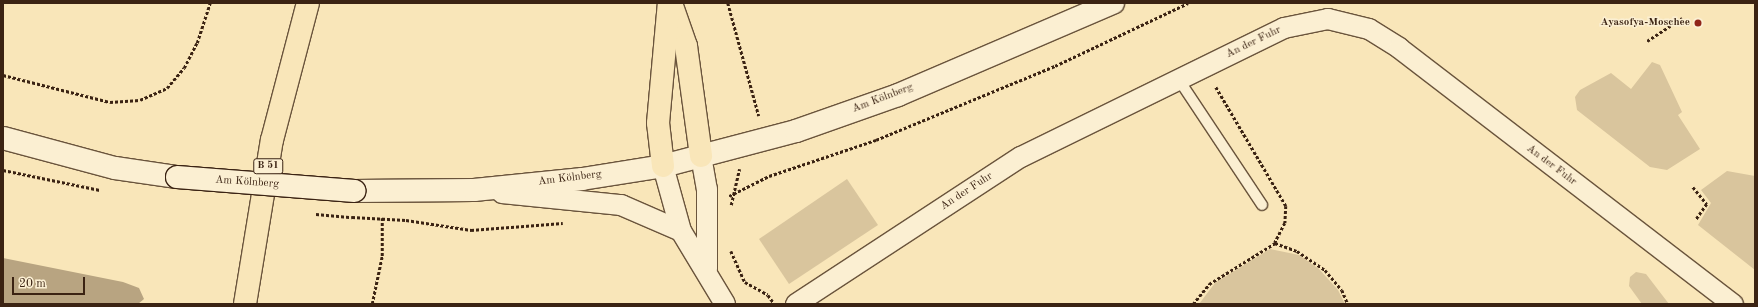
<!DOCTYPE html>
<html>
<head>
<meta charset="utf-8">
<style>
	body { margin:0 }
	#map { position:relative; width:1758px; height:307px; overflow:hidden; background:#f9e6b9; font-family:"Old Standard TT",serif }
	div>[style] { position:absolute }
	.green>* { inset:0; background:#d9c59d }
	.water>* { inset:0; background:#b8a481 }
	.path>* { height:2.5px; margin-top:-1.25px; transform-origin:0; background:repeating-linear-gradient(90deg,#3b2313 0 3px,transparent 0 5px) }
	.roads { filter:drop-shadow(1px 0 #6a543c) drop-shadow(-1px 0 #6a543c) drop-shadow(0 1px #6a543c) drop-shadow(0 -1px #6a543c) }
	.lane>* { height:10px; margin:-5px; padding:0 5px; transform-origin:5px; border-radius:5px; background:#fbefd2 }
	.street>* { height:20px; margin:-10px; padding:0 10px; transform-origin:10px; border-radius:10px; background:#fbefd2 }
	.secondary>* { height:22px; margin:-11px; padding:0 11px; transform-origin:11px; border-radius:11px; background:#fbefd2 }
	.highway>* { height:22px; margin:-11px; padding:0 11px; transform-origin:11px; border-radius:11px; background:#f9e6b9 }
	.path-bridge>* { height:2.5px; margin-top:-1.25px; transform-origin:0; background:repeating-linear-gradient(90deg,#3b2313 0 3px,transparent 0 5px) }
	.bridges { filter:drop-shadow(1px 0 #3b2313) drop-shadow(-1px 0 #3b2313) drop-shadow(0 1px #3b2313) drop-shadow(0 -1px #3b2313) }
	.secondary-bridge>* { height:22px; margin:-11px; padding:0 11px; transform-origin:11px; border-radius:11px; background:#fbefd2 }
	.dots>* { width:11px; height:11px; translate:-50% -50%; box-sizing:border-box; border:2px solid #fbefd2; border-radius:50% }
	span { translate:-50% -50%; white-space:nowrap; text-align:center; line-height:1.15; -webkit-text-stroke:3px #fbefd2; paint-order:stroke }
	.shield-label span { padding:1px 3px; background:#fbefd2; border:1px solid; border-radius:3px; -webkit-text-stroke-width:0 }
	.shield-label { font-size:10px; color:#3b2313; font-weight:700 }
	.poi-label { font-size:11px; color:#3b2313; font-weight:700 }
	.right { translate:-100% -50%; text-align:right }
	.street-label { font-size:11px; color:#3b2313 }
	.frame { position:absolute; inset:0; border:4px solid #3b2313; pointer-events:none }
	.scale { position:absolute; left:12px; top:277px; width:73px; height:18px; box-sizing:border-box; border:2px solid #3b2313; border-top:0; padding-left:5px; font-size:12px; line-height:14px; white-space:nowrap; color:#3b2313; -webkit-text-stroke:3px #fbefd2; paint-order:stroke }
</style>
</head>
<body>
<div id="map">
	<div class="green">
		<div style="clip-path:polygon(1652px 62px,1660px 65px,1682px 112px,1678px 115px,1700px 149px,1667px 170px,1650px 167px,1577px 110px,1575px 97px,1580px 90px,1611px 73px,1631px 89px)"></div>
		<div style="clip-path:polygon(1727px 171px,1755px 176px,1755px 270px,1698px 225px,1711px 203px,1701px 190px)"></div>
		<div style="clip-path:polygon(847px 179px,878px 225px,789px 284px,759px 239px)"></div>
		<div style="clip-path:polygon(1270px 249px,1299px 255px,1319px 269px,1338px 290px,1345px 304px,1199px 304px,1215px 283px)"></div>
		<div style="clip-path:polygon(1636px 272px,1646px 274px,1669px 304px,1642px 304px,1629px 286px,1630px 277px)"></div>
	</div>
	<div class="water">
		<div style="clip-path:polygon(3px 258px,123px 282px,139px 288px,144px 299px,138px 304px,3px 304px)"></div>
	</div>
	<div class="path">
		<div style="left:728px;top:3px;width:117px;rotate:74.7deg"></div>
		<div style="left:1647px;top:41px;width:42px;rotate:-33.3deg"></div>
		<div style="left:3px;top:75px;width:110px;rotate:14.2deg"></div>
		<div style="left:110px;top:102px;width:30px;rotate:-4deg"></div>
		<div style="left:140px;top:100px;width:30px;rotate:-24deg"></div>
		<div style="left:167px;top:88px;width:26px;rotate:-50deg"></div>
		<div style="left:184px;top:68px;width:28px;rotate:-63deg"></div>
		<div style="left:197px;top:43px;width:42px;rotate:-72deg"></div>
		<div style="left:1216px;top:87px;width:138px;rotate:59.5deg"></div>
		<div style="left:1286px;top:206px;width:17px;rotate:93deg"></div>
		<div style="left:1285px;top:223px;width:22px;rotate:117deg"></div>
		<div style="left:1275px;top:243px;width:23px;rotate:20deg"></div>
		<div style="left:1297px;top:251px;width:34px;rotate:34deg"></div>
		<div style="left:1325px;top:270px;width:26px;rotate:50deg"></div>
		<div style="left:1342px;top:290px;width:15px;rotate:67deg"></div>
		<div style="left:3px;top:170px;width:99px;rotate:11.7deg"></div>
		<div style="left:1693px;top:187px;width:22px;rotate:51deg"></div>
		<div style="left:1707px;top:204px;width:19px;rotate:125deg"></div>
		<div style="left:729px;top:196px;width:45px;rotate:-26.6deg"></div>
		<div style="left:769px;top:176px;width:113px;rotate:-18.6deg"></div>
		<div style="left:876px;top:140px;width:194px;rotate:-22.5deg"></div>
		<div style="left:1055px;top:66px;width:147px;rotate:-25.3deg"></div>
		<div style="left:731px;top:205px;width:37px;rotate:-77deg"></div>
		<div style="left:352px;top:217px;width:54px;rotate:3.2deg"></div>
		<div style="left:406px;top:220px;width:66px;rotate:8.7deg"></div>
		<div style="left:471px;top:230px;width:92px;rotate:-4.4deg"></div>
		<div style="left:731px;top:251px;width:34px;rotate:66deg"></div>
		<div style="left:745px;top:282px;width:26px;rotate:29deg"></div>
		<div style="left:768px;top:295px;width:9px;rotate:54deg"></div>
		<div style="left:372px;top:304px;width:49px;rotate:-78.2deg"></div>
		<div style="left:382px;top:256px;width:38px;rotate:-90deg"></div>
		<div style="left:1193px;top:304px;width:26px;rotate:-51deg"></div>
		<div style="left:1209px;top:284px;width:78px;rotate:-31.8deg"></div>
	</div>
	<div class="roads">
		<div class="lane">
			<div style="left:1179px;top:80px;width:150px;rotate:56.4deg"></div>
		</div>
		<div class="street">
			<div style="left:701px;top:156px;width:34px;rotate:80deg"></div>
			<div style="left:707px;top:189px;width:80px;rotate:90deg"></div>
			<div style="left:663px;top:166px;width:67px;rotate:74.5deg"></div>
			<div style="left:681px;top:231px;width:85px;rotate:58.9deg"></div>
			<div style="left:502px;top:193px;width:120px;rotate:5.8deg"></div>
			<div style="left:621px;top:205px;width:65px;rotate:23.4deg"></div>
			<div style="left:796px;top:304px;width:269px;rotate:-33.2deg"></div>
			<div style="left:1021px;top:157px;width:293px;rotate:-26.1deg"></div>
			<div style="left:1284px;top:28px;width:45px;rotate:-11.6deg"></div>
			<div style="left:1328px;top:19px;width:42px;rotate:13.7deg"></div>
			<div style="left:1369px;top:29px;width:36px;rotate:32deg"></div>
			<div style="left:1399px;top:48px;width:421px;rotate:37.5deg"></div>
		</div>
		<div class="secondary">
			<div style="left:3px;top:138px;width:116px;rotate:15deg"></div>
			<div style="left:115px;top:168px;width:63px;rotate:8.3deg"></div>
			<div style="left:354px;top:191px;width:120px;rotate:-0.5deg"></div>
			<div style="left:474px;top:190px;width:109px;rotate:-5.8deg"></div>
			<div style="left:582px;top:179px;width:82px;rotate:-9.1deg"></div>
			<div style="left:663px;top:166px;width:138px;rotate:-14.7deg"></div>
			<div style="left:796px;top:131px;width:108px;rotate:-19.4deg"></div>
			<div style="left:898px;top:95px;width:234px;rotate:-23.2deg"></div>
		</div>
		<div class="highway">
			<div style="left:671px;top:3px;width:46px;rotate:70.8deg"></div>
			<div style="left:686px;top:46px;width:111px;rotate:82.2deg"></div>
			<div style="left:663px;top:166px;width:43px;rotate:-96.6deg"></div>
			<div style="left:658px;top:123px;width:121px;rotate:-84.8deg"></div>
			<div style="left:245px;top:304px;width:166px;rotate:-80.7deg"></div>
			<div style="left:272px;top:140px;width:142px;rotate:-75.3deg"></div>
		</div>
	</div>
	<div class="path-bridge">
		<div style="left:316px;top:214px;width:36px;rotate:5deg"></div>
	</div>
	<div class="bridges">
		<div class="secondary-bridge">
			<div style="left:177px;top:177px;width:178px;rotate:4.5deg"></div>
		</div>
	</div>
	<div class="dots">
		<div style="left:1698px;top:23px;background:#8f2418"></div>
	</div>
	<div class="shield-label">
		<span style="left:268px;top:166px">B 51</span>
	</div>
	<div class="poi-label">
		<span class="right" style="left:1690px;top:23px">Ayasofya-Moschee</span>
	</div>
	<div class="street-label">
		<span style="left:1254px;top:43px;rotate:-26deg">An der Fuhr</span>
		<span style="left:883px;top:99px;rotate:-21deg">Am Kölnberg</span>
		<span style="left:1551px;top:166px;rotate:37deg">An der Fuhr</span>
		<span style="left:570px;top:179px;rotate:-7deg">Am Kölnberg</span>
		<span style="left:247px;top:183px;rotate:4deg">Am Kölnberg</span>
		<span style="left:967px;top:192px;rotate:-33deg">An der Fuhr</span>
	</div>
	<div class="frame"></div>
	<div class="scale">20 m</div>
</div>
</body>
</html>
